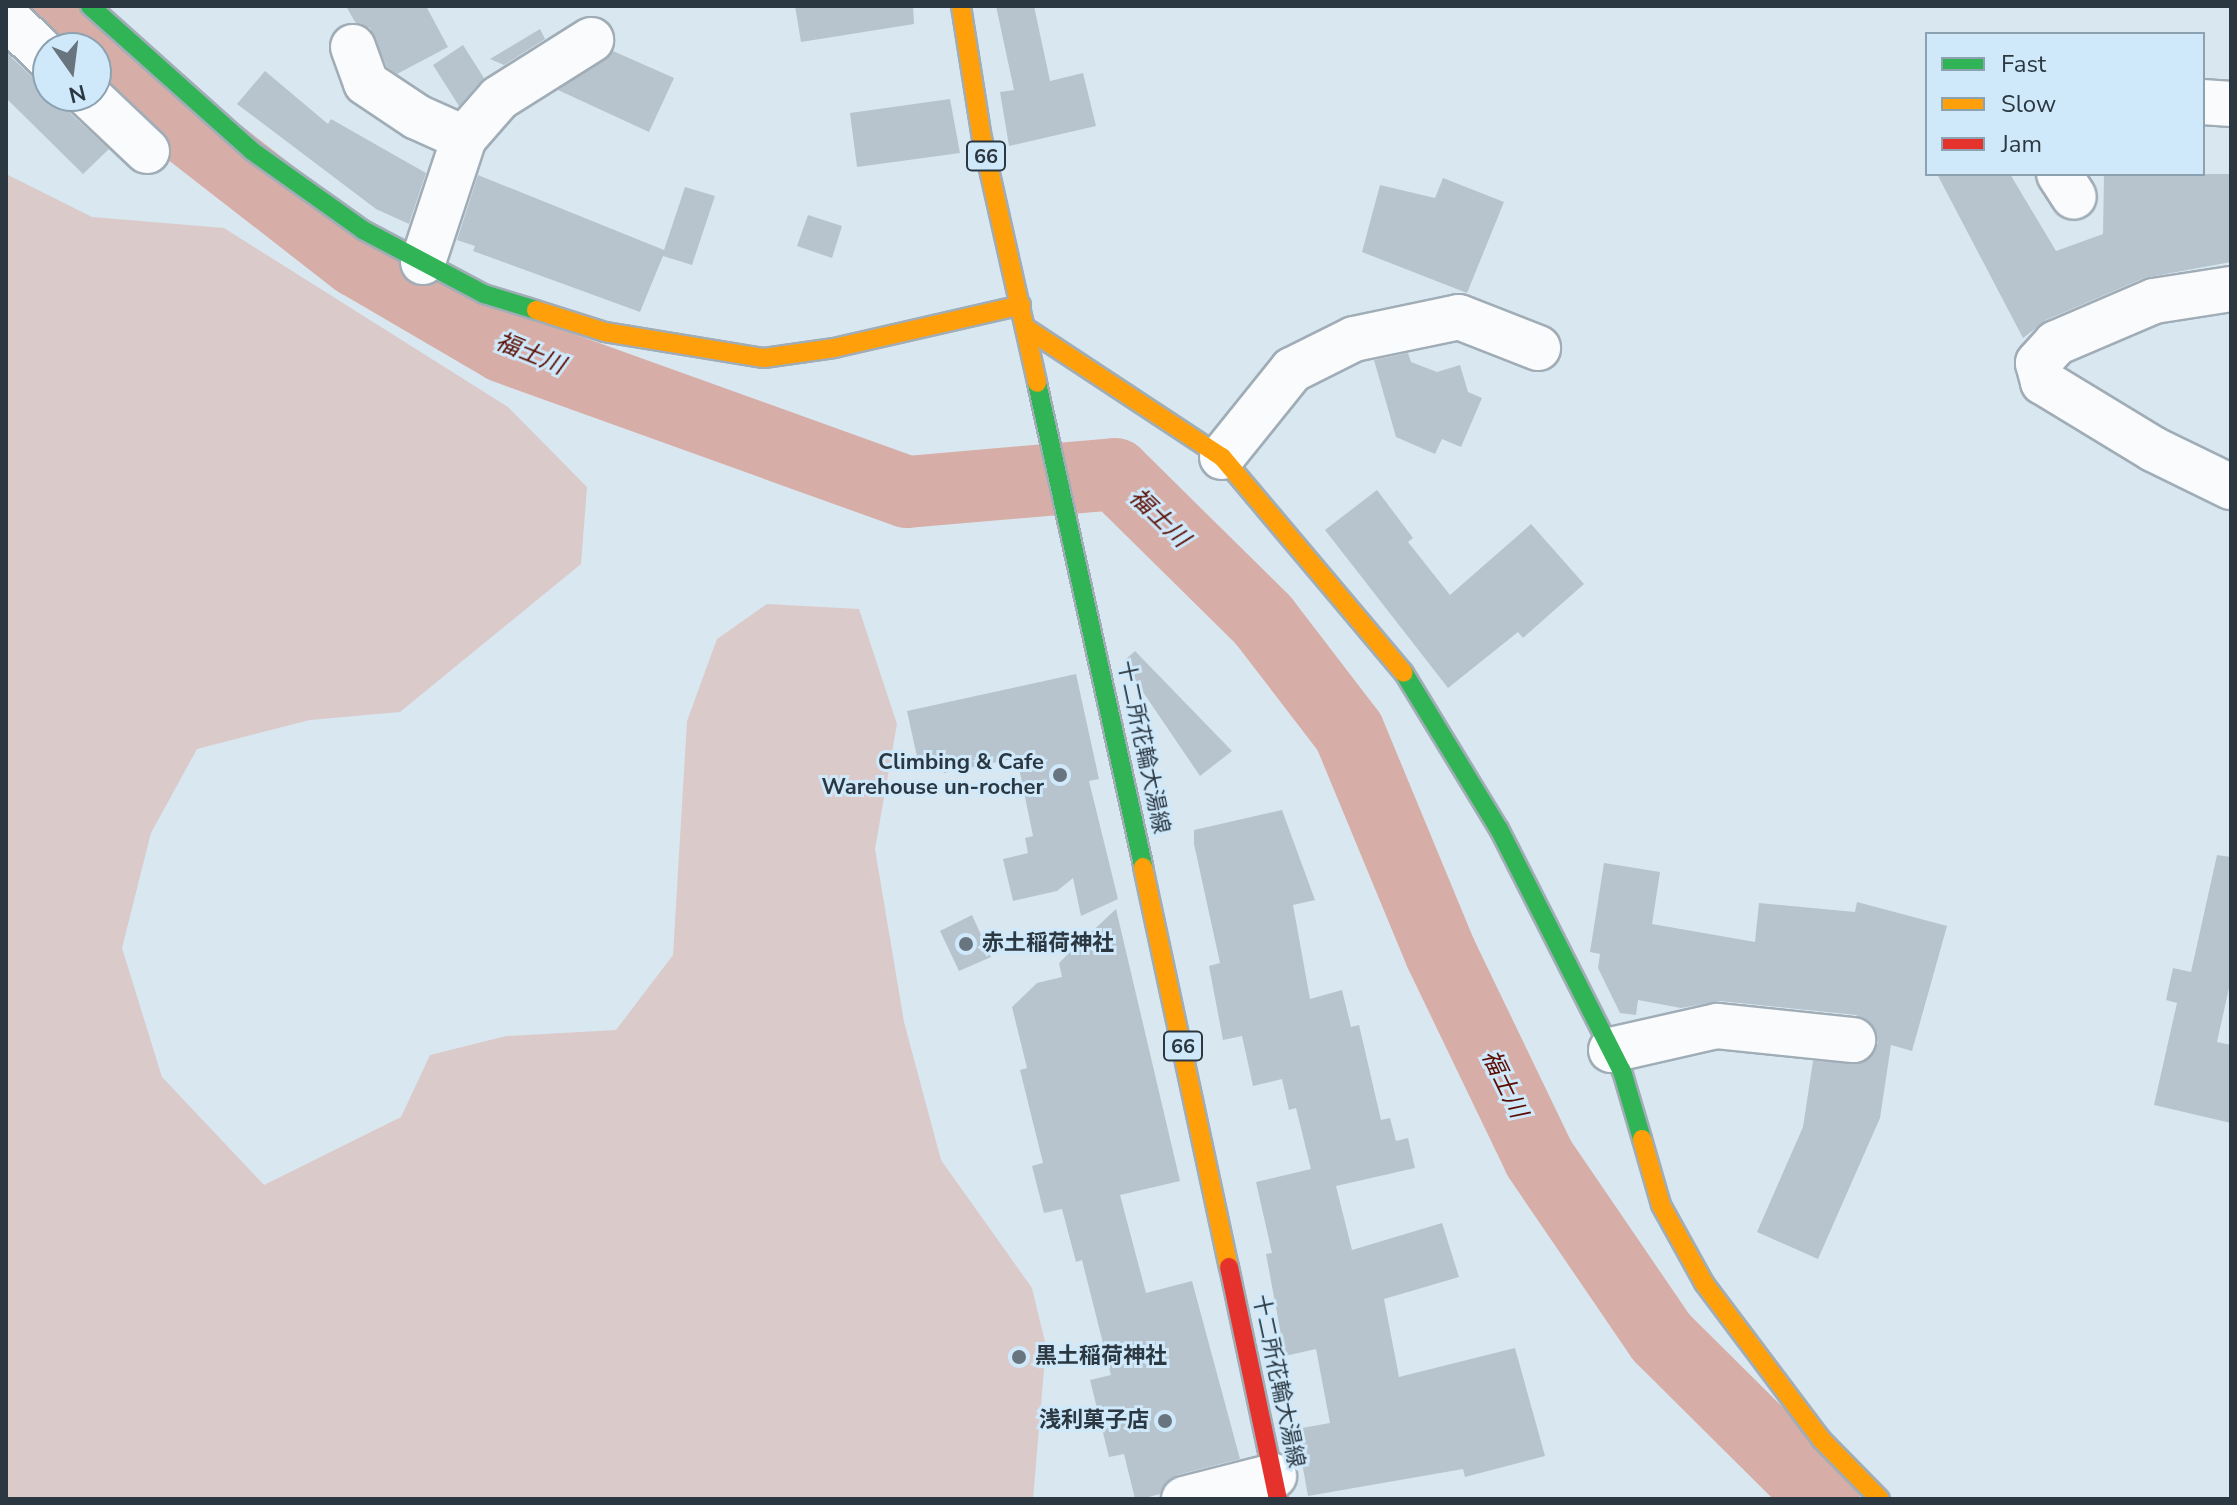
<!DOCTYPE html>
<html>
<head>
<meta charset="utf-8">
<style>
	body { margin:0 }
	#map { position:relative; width:2237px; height:1505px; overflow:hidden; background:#d9e7f1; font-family:"Nunito Sans","Noto Sans JP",sans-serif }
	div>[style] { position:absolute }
	.green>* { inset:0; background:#dbcaca }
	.river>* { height:72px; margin:-36px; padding:0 36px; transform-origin:36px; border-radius:36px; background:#d7ada7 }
	.building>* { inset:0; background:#b7c4cd }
	.roads { filter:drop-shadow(2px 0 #a1adb6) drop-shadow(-2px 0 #a1adb6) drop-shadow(0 2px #a1adb6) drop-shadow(0 -2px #a1adb6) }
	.street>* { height:44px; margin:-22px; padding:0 22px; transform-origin:22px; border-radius:22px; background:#f9fbfd }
	.fast>* { height:18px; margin:-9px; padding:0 9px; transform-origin:9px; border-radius:9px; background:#30b455 }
	.slow>* { height:18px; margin:-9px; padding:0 9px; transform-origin:9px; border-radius:9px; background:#ff9f0a }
	.jam>* { height:18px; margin:-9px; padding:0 9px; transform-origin:9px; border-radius:9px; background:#e5322d }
	.dots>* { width:22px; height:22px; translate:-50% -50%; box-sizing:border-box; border:4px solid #cfe9fb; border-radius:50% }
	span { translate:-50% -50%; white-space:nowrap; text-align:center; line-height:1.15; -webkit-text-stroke:6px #cfe9fb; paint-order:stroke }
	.shield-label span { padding:2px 6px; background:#cfe9fb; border:2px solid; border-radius:6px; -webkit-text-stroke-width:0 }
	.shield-label { font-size:20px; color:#2b3841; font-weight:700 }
	.street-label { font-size:22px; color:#2b3841 }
	.poi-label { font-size:22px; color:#2b3841; font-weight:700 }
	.right { translate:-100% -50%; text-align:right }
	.left { translate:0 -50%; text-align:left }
	.water-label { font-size:24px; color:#5c0d02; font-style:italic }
	.frame { position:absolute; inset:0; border:8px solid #2b3841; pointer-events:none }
	.legend { position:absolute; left:1925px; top:32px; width:280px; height:144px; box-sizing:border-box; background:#cfe9fb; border:2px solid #8da2b1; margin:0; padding:10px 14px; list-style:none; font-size:24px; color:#2b3841 }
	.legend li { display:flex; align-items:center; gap:16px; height:40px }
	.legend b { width:40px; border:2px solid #8da2b1 }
	.north { position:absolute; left:32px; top:32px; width:80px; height:80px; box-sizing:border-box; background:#cfe9fb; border:2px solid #8da2b1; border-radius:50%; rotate:166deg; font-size:22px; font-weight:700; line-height:32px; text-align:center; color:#2b3841 }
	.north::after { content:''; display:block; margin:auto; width:28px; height:36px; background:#68757f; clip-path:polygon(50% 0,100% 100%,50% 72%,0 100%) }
</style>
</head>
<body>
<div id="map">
	<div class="green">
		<div style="clip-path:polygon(6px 174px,92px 217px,224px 228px,508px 407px,587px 487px,581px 564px,400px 712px,310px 720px,197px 749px,151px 833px,122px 948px,162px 1077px,264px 1185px,401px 1117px,430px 1055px,506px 1036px,616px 1030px,673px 955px,687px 721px,717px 639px,767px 604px,859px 609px,897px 724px,875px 849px,904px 1022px,941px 1160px,1032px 1288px,1046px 1346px,1033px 1499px,6px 1499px)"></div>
	</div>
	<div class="river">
		<div style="left:36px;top:6px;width:64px;rotate:41.2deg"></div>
		<div style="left:96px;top:58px;width:331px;rotate:37.9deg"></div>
		<div style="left:357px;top:261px;width:170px;rotate:30.3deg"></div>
		<div style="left:504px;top:347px;width:428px;rotate:19.8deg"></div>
		<div style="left:907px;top:492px;width:209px;rotate:-4.9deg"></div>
		<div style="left:1115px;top:474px;width:208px;rotate:44.6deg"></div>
		<div style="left:1263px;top:620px;width:141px;rotate:52.5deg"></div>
		<div style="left:1349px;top:732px;width:240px;rotate:67.5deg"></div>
		<div style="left:1441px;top:954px;width:226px;rotate:64.3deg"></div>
		<div style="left:1539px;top:1158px;width:217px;rotate:55.7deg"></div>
		<div style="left:1661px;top:1337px;width:230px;rotate:44.8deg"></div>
	</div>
	<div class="building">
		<div style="clip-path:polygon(346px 6px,426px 6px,448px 47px,397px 74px,387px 67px,370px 28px,355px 22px)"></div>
		<div style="clip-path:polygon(795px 6px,913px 6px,914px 24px,801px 42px)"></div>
		<div style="clip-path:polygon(996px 6px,1034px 6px,1050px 81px,1083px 73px,1096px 126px,1009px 146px,1000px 92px,1014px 90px)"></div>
		<div style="clip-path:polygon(540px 29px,545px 39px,504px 65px,490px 59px)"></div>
		<div style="clip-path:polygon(463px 45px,484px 78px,459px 106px,433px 65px)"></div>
		<div style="clip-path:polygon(613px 51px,674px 78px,649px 132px,558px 90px)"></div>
		<div style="clip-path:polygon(6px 52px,31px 76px,48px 81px,48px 96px,65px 96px,71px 114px,109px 149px,83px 174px,6px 98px)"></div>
		<div style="clip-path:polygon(265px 71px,328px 124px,331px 119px,426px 173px,409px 224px,376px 209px,237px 104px)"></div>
		<div style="clip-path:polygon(950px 99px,960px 153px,857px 167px,850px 113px)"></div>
		<div style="clip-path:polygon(1937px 174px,2010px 174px,2056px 251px,2103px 234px,2104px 174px,2231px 174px,2231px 262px,2144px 278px,2046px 320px,2023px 338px)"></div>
		<div style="clip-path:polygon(478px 175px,664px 250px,685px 187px,715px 196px,692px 265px,663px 256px,640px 312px,473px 251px,475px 246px,457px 240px)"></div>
		<div style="clip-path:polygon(1443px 178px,1504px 202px,1467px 293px,1362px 252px,1380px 185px,1435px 198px)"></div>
		<div style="clip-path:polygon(808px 215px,842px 226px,832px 258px,797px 246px)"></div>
		<div style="clip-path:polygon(1408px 353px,1411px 362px,1437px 372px,1460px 365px,1468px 392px,1482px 398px,1461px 447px,1442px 439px,1435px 454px,1396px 437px,1374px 360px)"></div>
		<div style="clip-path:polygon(1377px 490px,1413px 538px,1408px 542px,1450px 595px,1531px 524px,1584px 584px,1523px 638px,1518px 632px,1448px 688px,1325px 530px)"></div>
		<div style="clip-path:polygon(1135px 651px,1232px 751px,1200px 776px,1126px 667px,1125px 660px)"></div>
		<div style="clip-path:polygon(1076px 674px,1099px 779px,1089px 781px,1118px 899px,1081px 916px,1073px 878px,1057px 891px,1013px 901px,1003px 859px,1028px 853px,1025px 838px,1033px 836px,1017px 758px,944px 773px,941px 762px,919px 766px,907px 711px)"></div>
		<div style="clip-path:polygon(1282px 810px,1315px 900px,1293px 905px,1310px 999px,1342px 990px,1351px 1027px,1359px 1025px,1381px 1120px,1390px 1118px,1396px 1141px,1408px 1138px,1415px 1168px,1336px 1186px,1352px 1250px,1442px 1223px,1459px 1277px,1384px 1299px,1399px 1377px,1515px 1348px,1545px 1456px,1465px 1477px,1463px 1469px,1308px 1496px,1296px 1429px,1330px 1423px,1316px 1349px,1285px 1356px,1266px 1254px,1272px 1253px,1256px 1182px,1311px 1169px,1296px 1108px,1289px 1110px,1282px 1079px,1253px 1086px,1242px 1036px,1223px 1040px,1209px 966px,1220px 963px,1194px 844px,1194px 830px)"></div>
		<div style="clip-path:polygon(2217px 855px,2231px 857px,2231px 979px,2217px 1042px,2231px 1045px,2231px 1123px,2154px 1105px,2177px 1003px,2166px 1000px,2173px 968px,2191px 972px)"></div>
		<div style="clip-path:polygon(1604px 863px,1660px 872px,1652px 924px,1755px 942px,1759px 903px,1855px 912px,1857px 902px,1947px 926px,1912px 1051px,1891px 1045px,1880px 1118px,1818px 1259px,1757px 1232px,1803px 1127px,1813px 1061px,1864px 1062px,1878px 1043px,1875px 1029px,1856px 1015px,1720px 1001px,1681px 1008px,1638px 1000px,1636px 1015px,1620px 1013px,1598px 968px,1600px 954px,1590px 952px)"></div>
		<div style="clip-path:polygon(1116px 909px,1180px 1181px,1120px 1195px,1146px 1293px,1192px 1281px,1240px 1459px,1177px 1475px,1160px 1494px,1141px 1499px,1135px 1499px,1124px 1454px,1109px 1457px,1090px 1380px,1111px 1375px,1082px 1260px,1076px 1262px,1062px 1209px,1044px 1213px,1032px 1166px,1043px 1163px,1020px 1070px,1027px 1068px,1012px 1007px,1037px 983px,1062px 977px,1059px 963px,1072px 950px,1087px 947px,1085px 938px)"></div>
		<div style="clip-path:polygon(972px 915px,991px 957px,959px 971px,940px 931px)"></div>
	</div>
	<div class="roads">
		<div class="street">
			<div style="left:6px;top:17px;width:58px;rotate:43.6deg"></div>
			<div style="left:353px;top:47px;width:38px;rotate:70deg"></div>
			<div style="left:366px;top:83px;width:61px;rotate:33.7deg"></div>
			<div style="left:417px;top:117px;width:51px;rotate:24.1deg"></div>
			<div style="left:89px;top:96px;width:80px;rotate:43.5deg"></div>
			<div style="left:2203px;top:102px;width:28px;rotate:4deg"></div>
			<div style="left:2059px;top:174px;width:27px;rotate:57deg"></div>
			<div style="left:423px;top:262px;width:131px;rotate:-71.7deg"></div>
			<div style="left:464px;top:138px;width:53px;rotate:-48.8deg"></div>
			<div style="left:499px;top:98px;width:109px;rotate:-32.2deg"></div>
			<div style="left:2231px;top:289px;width:78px;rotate:171.1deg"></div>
			<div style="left:2154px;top:301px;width:107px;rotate:156.8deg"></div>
			<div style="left:2056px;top:343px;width:27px;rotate:132deg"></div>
			<div style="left:2038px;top:363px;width:20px;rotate:75deg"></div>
			<div style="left:2043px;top:382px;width:129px;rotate:31.3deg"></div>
			<div style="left:2153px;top:449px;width:87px;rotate:26deg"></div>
			<div style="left:1222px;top:457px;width:112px;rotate:-51.2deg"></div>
			<div style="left:1292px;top:370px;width:69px;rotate:-26.6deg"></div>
			<div style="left:1354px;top:339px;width:107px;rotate:-11.8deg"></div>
			<div style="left:1459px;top:317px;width:85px;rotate:21.4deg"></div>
			<div style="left:1611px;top:1050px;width:109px;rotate:-12.8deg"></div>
			<div style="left:1717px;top:1026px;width:137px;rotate:5.9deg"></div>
			<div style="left:1184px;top:1499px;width:93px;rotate:-14.3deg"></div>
		</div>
		<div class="fast">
			<div style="left:90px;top:6px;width:217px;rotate:41.8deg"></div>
			<div style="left:252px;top:151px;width:136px;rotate:35.4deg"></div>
			<div style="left:363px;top:230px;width:137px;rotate:27.9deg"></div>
			<div style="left:484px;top:294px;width:54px;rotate:17.1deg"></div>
			<div style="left:1037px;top:383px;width:495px;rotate:77.6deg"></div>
			<div style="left:1404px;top:673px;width:183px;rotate:58.7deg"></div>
			<div style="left:1499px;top:829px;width:271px;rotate:63.1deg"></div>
			<div style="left:1622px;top:1071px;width:71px;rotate:73.6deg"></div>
		</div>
		<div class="slow">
			<div style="left:961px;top:6px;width:134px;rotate:81deg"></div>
			<div style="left:982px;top:138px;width:251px;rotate:77.3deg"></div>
			<div style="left:536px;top:310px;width:72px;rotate:17.7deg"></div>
			<div style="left:605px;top:332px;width:161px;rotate:9.3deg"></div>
			<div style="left:764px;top:358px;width:71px;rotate:-8.1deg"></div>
			<div style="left:834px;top:348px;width:192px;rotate:-12.9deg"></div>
			<div style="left:1026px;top:328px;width:235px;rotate:33.4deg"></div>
			<div style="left:1222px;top:457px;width:282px;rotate:49.9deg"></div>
			<div style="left:1143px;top:867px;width:409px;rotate:77.9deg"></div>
			<div style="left:1642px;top:1139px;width:69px;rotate:73.9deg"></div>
			<div style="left:1661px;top:1205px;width:89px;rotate:61.1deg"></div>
			<div style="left:1704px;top:1283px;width:195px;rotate:53.1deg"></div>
			<div style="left:1821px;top:1439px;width:84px;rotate:45.5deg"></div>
		</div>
		<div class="jam">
			<div style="left:1229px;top:1267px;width:237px;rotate:78.1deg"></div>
		</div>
	</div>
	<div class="dots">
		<div style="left:1060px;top:775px;background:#68757f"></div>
		<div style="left:966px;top:944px;background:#68757f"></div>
		<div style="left:1019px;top:1357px;background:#68757f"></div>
		<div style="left:1165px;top:1421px;background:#68757f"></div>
	</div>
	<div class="shield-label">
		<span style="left:986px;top:156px">66</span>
		<span style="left:1183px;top:1046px">66</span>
	</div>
	<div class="street-label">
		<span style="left:1143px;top:747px;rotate:78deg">十二所花輪大湯線</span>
		<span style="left:1278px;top:1381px;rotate:78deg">十二所花輪大湯線</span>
	</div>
	<div class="poi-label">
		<span class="right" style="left:1044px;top:775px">Climbing &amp; Cafe<br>Warehouse un-rocher</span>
		<span class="left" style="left:982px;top:944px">赤土稲荷神社</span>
		<span class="left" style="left:1035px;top:1357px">黒土稲荷神社</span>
		<span class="right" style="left:1149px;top:1421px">浅利菓子店</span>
	</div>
	<div class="water-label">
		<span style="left:530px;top:354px;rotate:22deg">福士川</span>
		<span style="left:1159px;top:518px;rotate:44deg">福士川</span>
		<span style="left:1504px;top:1084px;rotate:64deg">福士川</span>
	</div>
	<div class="frame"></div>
	<ul class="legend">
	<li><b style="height:10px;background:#30b455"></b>Fast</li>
	<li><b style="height:10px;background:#ff9f0a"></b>Slow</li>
	<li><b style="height:10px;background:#e5322d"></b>Jam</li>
	</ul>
	<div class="north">N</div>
</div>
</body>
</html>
